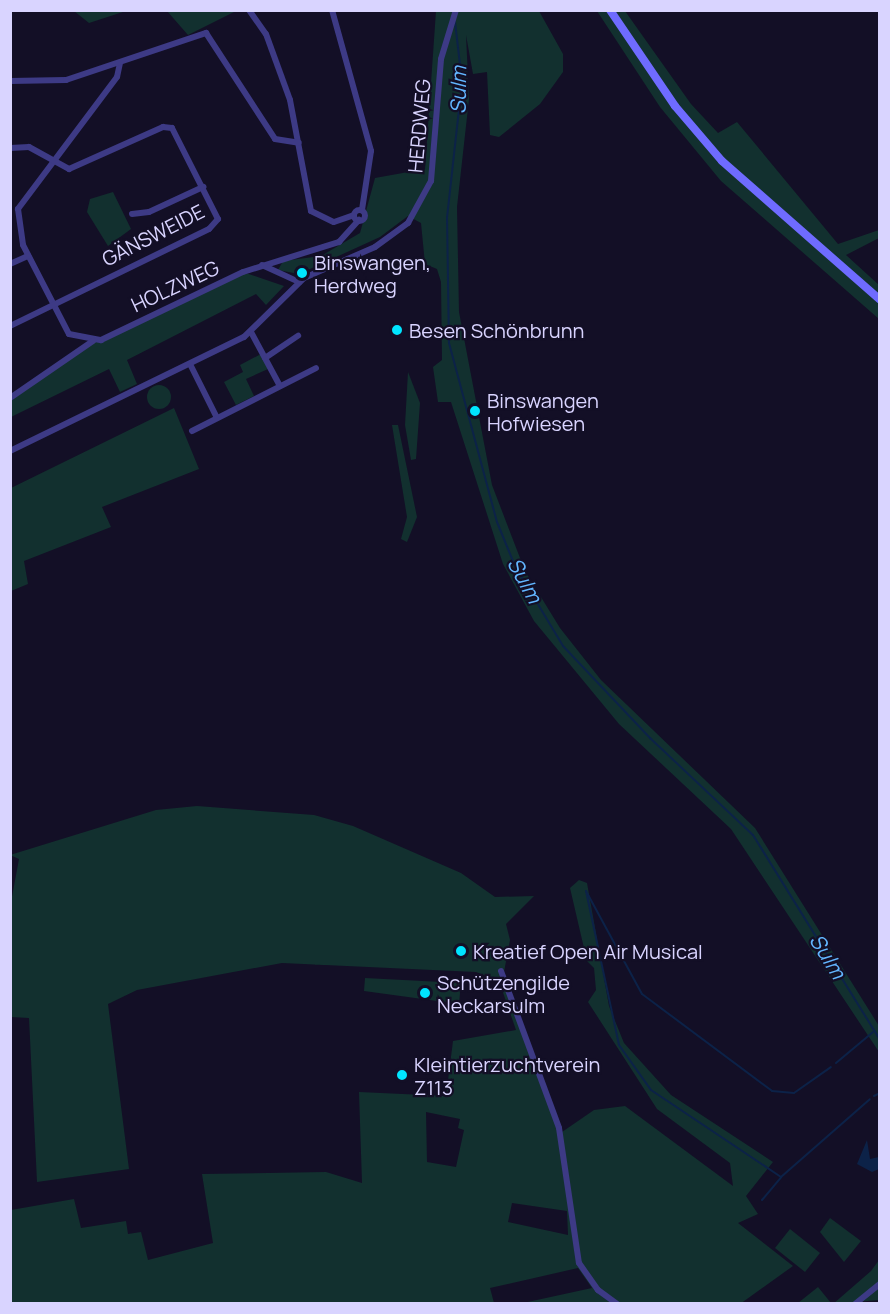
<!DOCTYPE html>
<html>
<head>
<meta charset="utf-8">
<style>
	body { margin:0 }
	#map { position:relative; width:890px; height:1314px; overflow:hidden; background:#130f26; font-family:Manrope,sans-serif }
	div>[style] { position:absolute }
	.green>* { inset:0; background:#12302f }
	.round { border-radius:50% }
	.water>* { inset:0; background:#0c2248 }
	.stream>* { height:2px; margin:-1px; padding:0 1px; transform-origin:1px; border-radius:1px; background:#0c2248 }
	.minor>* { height:6px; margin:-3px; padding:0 3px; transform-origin:3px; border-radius:3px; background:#3d3a85 }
	.minor>.ring { margin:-3px; padding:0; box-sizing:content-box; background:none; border:6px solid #3d3a85; border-radius:50% }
	.secondary>* { height:8px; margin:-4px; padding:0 4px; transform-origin:4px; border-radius:4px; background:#6f6bff }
	.dots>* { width:16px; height:16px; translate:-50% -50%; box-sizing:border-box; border:3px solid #130f26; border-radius:50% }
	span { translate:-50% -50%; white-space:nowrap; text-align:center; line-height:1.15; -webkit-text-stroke:4.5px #130f26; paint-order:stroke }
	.street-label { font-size:20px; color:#d9d4ff }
	.poi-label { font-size:20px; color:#d9d4ff }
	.left { translate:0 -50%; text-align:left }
	.water-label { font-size:21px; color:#62b6ff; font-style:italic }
	.frame { position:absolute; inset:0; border:12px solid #d9d4ff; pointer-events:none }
</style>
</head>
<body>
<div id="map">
	<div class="green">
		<div style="clip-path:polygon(74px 11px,126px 11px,89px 23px)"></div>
		<div style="clip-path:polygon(167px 11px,194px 12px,236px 11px,188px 35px)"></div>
		<div style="clip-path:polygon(436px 11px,539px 11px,563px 54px,563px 72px,540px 104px,499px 137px,490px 135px,487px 72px,473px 74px,466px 35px,469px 99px,457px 207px,459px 312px,492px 485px,525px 571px,560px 628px,601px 680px,755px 828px,879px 1026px,879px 1052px,731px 829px,619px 724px,534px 621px,503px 564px,451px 402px,438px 402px,433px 367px,442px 360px,441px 282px,437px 269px,425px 264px,421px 223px,408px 216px,380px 237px,299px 274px,278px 270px,283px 261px,321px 256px,360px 233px,375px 178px,425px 169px)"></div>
		<div style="clip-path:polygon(597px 11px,625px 11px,691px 104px,718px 133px,737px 122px,838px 244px,879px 230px,879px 238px,846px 255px,879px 285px,879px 319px,721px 181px,660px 107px)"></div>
		<div style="clip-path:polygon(113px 192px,131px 229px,108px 246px,87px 212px,90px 199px)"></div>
		<div style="clip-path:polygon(243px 272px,284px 286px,266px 305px,256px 294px,127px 360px,137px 384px,120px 392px,109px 369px,11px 417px,10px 401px,93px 341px)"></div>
		<div style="clip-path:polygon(261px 354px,268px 369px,246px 379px,254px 396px,236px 405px,224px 382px,243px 372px,240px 365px)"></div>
		<div style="clip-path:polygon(408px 372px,420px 403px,416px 459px,411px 460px,405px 425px)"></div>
		<div class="round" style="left:147px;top:385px;width:24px;height:24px"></div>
		<div style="clip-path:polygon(174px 408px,199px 469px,102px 507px,111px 527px,24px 561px,28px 584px,11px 591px,11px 488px)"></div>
		<div style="clip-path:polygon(392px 425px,398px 425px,417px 517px,407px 542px,401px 539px,407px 517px)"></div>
		<div style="clip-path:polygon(evenodd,197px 806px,314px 815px,353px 826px,461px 873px,495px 897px,534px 896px,506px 924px,510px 940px,504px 972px,562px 1132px,594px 1110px,625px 1106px,733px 1186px,730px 1163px,657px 1109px,588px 1002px,596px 990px,594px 968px,587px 961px,570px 888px,579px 880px,587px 883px,609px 1006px,624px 1043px,671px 1095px,773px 1162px,746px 1196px,758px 1214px,738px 1223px,793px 1266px,740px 1304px,523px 1303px,592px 1288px,578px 1268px,490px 1288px,494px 1303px,11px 1303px,11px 1210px,74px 1199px,81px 1228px,126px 1221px,128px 1234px,141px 1232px,148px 1260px,213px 1243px,202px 1174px,326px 1172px,362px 1183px,359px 1092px,446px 1096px,453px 1041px,516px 1030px,499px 981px,476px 972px,282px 963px,137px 990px,108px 1004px,129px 1169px,37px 1182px,29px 1018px,11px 1017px,11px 902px,19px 859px,10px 855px,156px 810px,197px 806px,426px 1112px,460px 1119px,458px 1128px,464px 1130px,456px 1167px,427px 1162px,426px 1112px,197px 806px,512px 1203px,567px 1211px,568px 1235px,508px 1222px,512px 1203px)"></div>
		<div style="clip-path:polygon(365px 978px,461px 983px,459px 1004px,364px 991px)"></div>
		<div style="clip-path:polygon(830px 1218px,861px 1241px,844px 1262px,820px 1232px)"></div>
		<div style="clip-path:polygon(790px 1229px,820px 1253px,805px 1272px,775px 1248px)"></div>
		<div style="clip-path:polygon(879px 1260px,879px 1300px,833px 1304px,871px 1271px)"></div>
		<div style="clip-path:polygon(818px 1287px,831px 1303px,798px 1303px)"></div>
	</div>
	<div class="water">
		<div style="clip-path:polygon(867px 1140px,870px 1159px,879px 1157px,879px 1169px,872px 1172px,857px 1164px)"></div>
	</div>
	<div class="stream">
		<div style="left:455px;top:22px;width:60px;rotate:83.3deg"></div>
		<div style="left:462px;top:82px;width:136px;rotate:96.3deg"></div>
		<div style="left:447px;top:217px;width:126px;rotate:89.1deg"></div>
		<div style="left:449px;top:343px;width:185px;rotate:75deg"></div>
		<div style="left:497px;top:522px;width:48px;rotate:67.8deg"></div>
		<div style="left:515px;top:566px;width:93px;rotate:59deg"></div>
		<div style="left:563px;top:646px;width:127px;rotate:46.6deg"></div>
		<div style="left:650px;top:738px;width:141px;rotate:43.3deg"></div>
		<div style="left:753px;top:835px;width:241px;rotate:58.2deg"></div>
		<div style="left:586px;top:891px;width:157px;rotate:77.9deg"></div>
		<div style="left:619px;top:1045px;width:55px;rotate:54.6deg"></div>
		<div style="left:651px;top:1090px;width:156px;rotate:33.8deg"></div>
		<div style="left:586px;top:891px;width:117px;rotate:61.5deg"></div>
		<div style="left:642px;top:994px;width:162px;rotate:36.7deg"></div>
		<div style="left:772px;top:1091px;width:22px;rotate:5deg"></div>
		<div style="left:794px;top:1093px;width:45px;rotate:-35.1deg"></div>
		<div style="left:836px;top:1063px;width:48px;rotate:-40deg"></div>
		<div style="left:874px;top:1096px;width:7px;rotate:-27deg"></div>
		<div style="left:762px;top:1200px;width:30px;rotate:-50deg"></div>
		<div style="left:781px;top:1177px;width:118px;rotate:-41.2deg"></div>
	</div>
	<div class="minor">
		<div style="left:249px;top:10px;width:29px;rotate:55deg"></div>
		<div style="left:266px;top:34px;width:70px;rotate:70deg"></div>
		<div style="left:290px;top:100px;width:113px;rotate:79.3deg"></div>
		<div style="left:311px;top:211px;width:25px;rotate:26deg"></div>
		<div style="left:334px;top:222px;width:21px;rotate:-19deg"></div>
		<div style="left:332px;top:10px;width:146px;rotate:74.5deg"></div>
		<div style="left:371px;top:151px;width:60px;rotate:98.7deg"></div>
		<div style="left:120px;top:63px;width:14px;rotate:102deg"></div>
		<div style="left:117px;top:77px;width:165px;rotate:126.9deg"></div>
		<div style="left:18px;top:209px;width:36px;rotate:82deg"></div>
		<div style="left:23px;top:245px;width:100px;rotate:62.7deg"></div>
		<div style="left:69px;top:334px;width:33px;rotate:11deg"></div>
		<div style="left:101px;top:340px;width:157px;rotate:-25.6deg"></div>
		<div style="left:243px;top:272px;width:101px;rotate:-17.4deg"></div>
		<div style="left:339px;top:242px;width:30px;rotate:-48deg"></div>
		<div style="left:10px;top:81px;width:56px;rotate:-1deg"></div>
		<div style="left:66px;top:80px;width:148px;rotate:-18.6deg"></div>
		<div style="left:206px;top:33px;width:126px;rotate:56.9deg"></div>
		<div style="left:275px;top:139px;width:24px;rotate:9deg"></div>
		<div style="left:10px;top:148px;width:19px;rotate:-3deg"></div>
		<div style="left:29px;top:147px;width:46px;rotate:28.8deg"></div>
		<div style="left:69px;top:169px;width:103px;rotate:-24.1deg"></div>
		<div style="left:163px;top:127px;width:9px;rotate:6deg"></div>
		<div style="left:172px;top:128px;width:102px;rotate:63.2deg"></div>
		<div style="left:218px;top:219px;width:13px;rotate:132deg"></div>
		<div style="left:209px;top:229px;width:221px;rotate:154deg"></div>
		<div class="ring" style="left:353.5px;top:209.5px;width:5px;height:5px"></div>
		<div style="left:132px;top:214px;width:17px;rotate:-7deg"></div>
		<div style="left:149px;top:212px;width:60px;rotate:-24.8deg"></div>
		<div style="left:10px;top:264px;width:20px;rotate:-24deg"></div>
		<div style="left:262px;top:265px;width:41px;rotate:24.7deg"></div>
		<div style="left:251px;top:332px;width:61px;rotate:61.8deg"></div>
		<div style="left:265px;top:358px;width:40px;rotate:-34deg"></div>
		<div style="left:190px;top:364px;width:60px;rotate:63.4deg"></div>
		<div style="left:10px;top:398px;width:101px;rotate:-34.5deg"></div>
		<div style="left:192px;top:431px;width:139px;rotate:-26.9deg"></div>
		<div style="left:10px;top:451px;width:260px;rotate:-26deg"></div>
		<div style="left:244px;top:337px;width:84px;rotate:-44.5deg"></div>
		<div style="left:304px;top:278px;width:77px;rotate:-23.6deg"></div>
		<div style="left:375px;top:247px;width:41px;rotate:-36deg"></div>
		<div style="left:408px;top:223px;width:48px;rotate:-61.3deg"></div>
		<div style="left:431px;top:181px;width:122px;rotate:-85.3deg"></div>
		<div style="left:441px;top:59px;width:51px;rotate:-73deg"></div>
		<div style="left:501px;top:971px;width:167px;rotate:69.7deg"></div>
		<div style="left:559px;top:1128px;width:136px;rotate:81.6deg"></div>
		<div style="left:579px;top:1263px;width:33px;rotate:55deg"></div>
		<div style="left:598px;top:1290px;width:24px;rotate:36deg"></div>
		<div style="left:855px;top:1304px;width:32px;rotate:-39deg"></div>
	</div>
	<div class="secondary">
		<div style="left:610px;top:10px;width:116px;rotate:55.9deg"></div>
		<div style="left:675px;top:106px;width:72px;rotate:49.5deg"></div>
		<div style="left:722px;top:161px;width:210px;rotate:41.3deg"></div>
	</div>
	<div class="dots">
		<div style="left:302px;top:273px;background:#00e5ff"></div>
		<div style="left:397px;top:330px;background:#00e5ff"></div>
		<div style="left:475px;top:411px;background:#00e5ff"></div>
		<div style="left:461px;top:951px;background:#00e5ff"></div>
		<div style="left:425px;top:993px;background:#00e5ff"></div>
		<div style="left:402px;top:1075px;background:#00e5ff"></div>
	</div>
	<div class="street-label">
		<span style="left:419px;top:126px;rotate:-85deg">HERDWEG</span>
		<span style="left:153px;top:235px;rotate:-27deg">GÄNSWEIDE</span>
		<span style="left:175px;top:286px;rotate:-25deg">HOLZWEG</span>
	</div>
	<div class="poi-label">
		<span class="left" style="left:314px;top:274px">Binswangen,<br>Herdweg</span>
		<span class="left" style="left:409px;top:330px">Besen Schönbrunn</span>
		<span class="left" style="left:487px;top:412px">Binswangen<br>Hofwiesen</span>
		<span class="left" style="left:473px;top:951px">Kreatief Open Air Musical</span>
		<span class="left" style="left:437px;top:994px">Schützengilde<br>Neckarsulm</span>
		<span class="left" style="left:414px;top:1076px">Kleintierzuchtverein<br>Z113</span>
	</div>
	<div class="water-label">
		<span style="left:458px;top:90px;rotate:-89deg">Sulm</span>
		<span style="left:525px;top:580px;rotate:61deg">Sulm</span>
		<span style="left:828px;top:956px;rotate:58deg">Sulm</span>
	</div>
	<div class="frame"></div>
</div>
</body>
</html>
